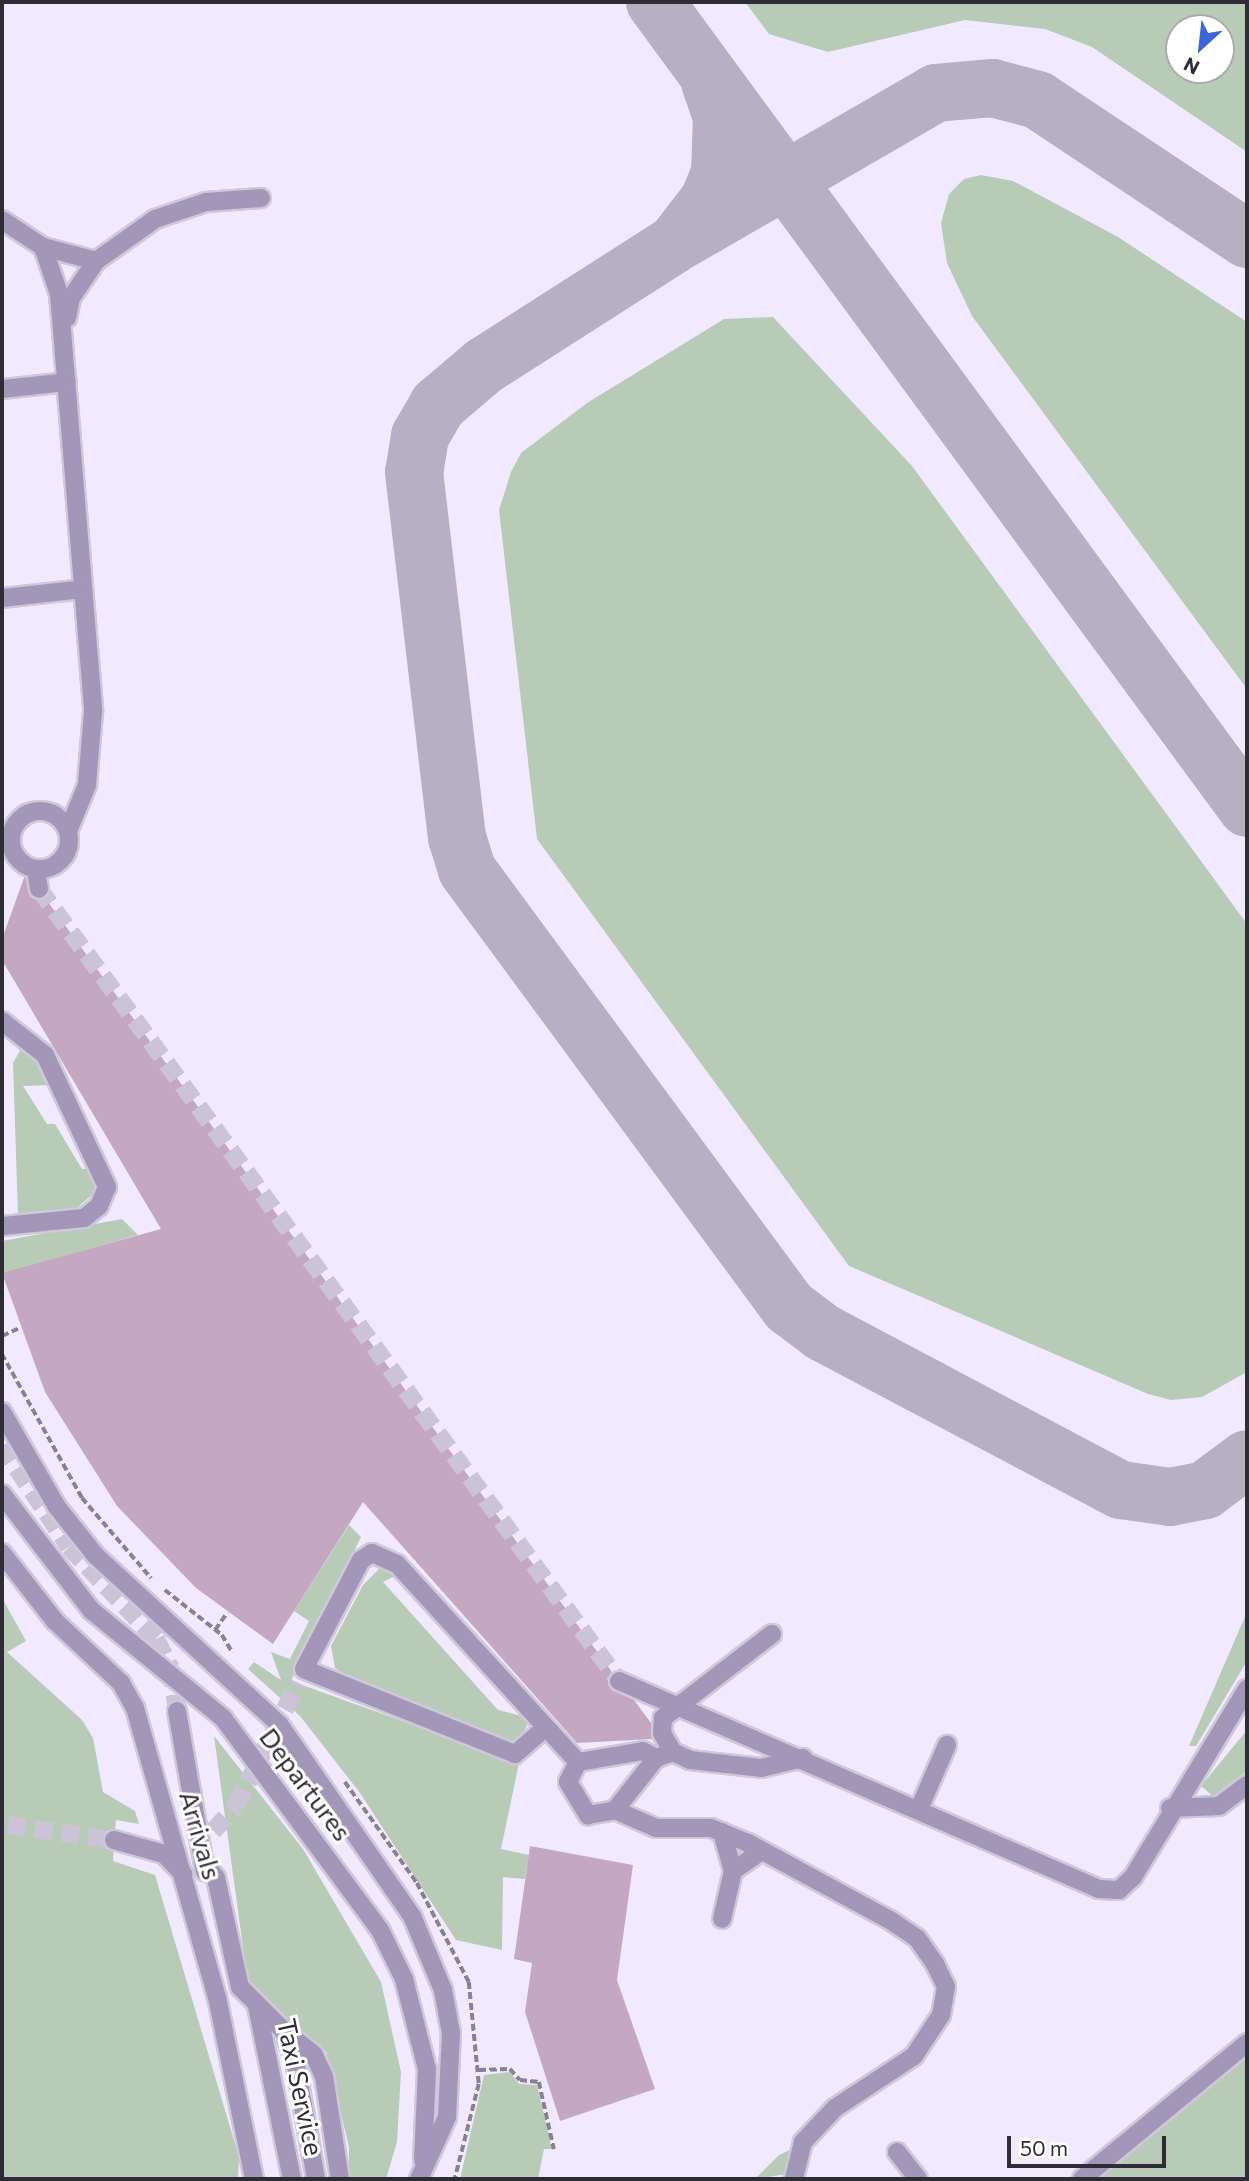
<!DOCTYPE html>
<html>
<head>
<meta charset="utf-8">
<style>
	body { margin:0 }
	#map { position:relative; width:1249px; height:2181px; overflow:hidden; background:#f1eaff; font-family:Commissioner,sans-serif }
	div>[style] { position:absolute }
	.green>* { inset:0; background:#b8cbb6 }
	.taxiway>* { height:58px; margin:-29px; padding:0 29px; transform-origin:29px; border-radius:29px; background:#b6b0c2 }
	.building>* { inset:0; background:#c4a8c2 }
	.minor-tunnel>* { height:18px; margin-top:-9px; transform-origin:0; background:repeating-linear-gradient(90deg,#cac4d6 0 18px,transparent 0 27px) }
	.path>* { height:3.5px; margin-top:-1.75px; transform-origin:0; background:repeating-linear-gradient(90deg,#868290 0 7px,transparent 0 10.5px) }
	.roads { filter:drop-shadow(2px 0 #cec8da) drop-shadow(-2px 0 #cec8da) drop-shadow(0 2px #cec8da) drop-shadow(0 -2px #cec8da) }
	.minor>* { height:18px; margin:-9px; padding:0 9px; transform-origin:9px; border-radius:9px; background:#a297b8 }
	.minor>.ring { margin:-9px; padding:0; box-sizing:content-box; background:none; border:18px solid #a297b8; border-radius:50% }
	span { translate:-50% -50%; white-space:nowrap; text-align:center; line-height:1.15; -webkit-text-stroke:6px #fff; paint-order:stroke }
	.street-label { font-size:26px; color:#2e2c34 }
	.frame { position:absolute; inset:0; border:4px solid #2e2c34; pointer-events:none }
	.north { position:absolute; left:1165px; top:14px; width:70px; height:70px; box-sizing:border-box; background:#fff; border:2px solid #ababae; border-radius:50%; rotate:207deg; font-size:19px; font-weight:700; line-height:28px; text-align:center; color:#2e2c34 }
	.north::after { content:''; display:block; margin:auto; width:24px; height:32px; background:#3e65d7; clip-path:polygon(50% 0,100% 100%,50% 72%,0 100%) }
	.scale { position:absolute; left:1007px; top:2136px; width:159px; height:32px; box-sizing:border-box; border:4px solid #2e2c34; border-top:0; padding-left:9px; font-size:21px; line-height:24px; white-space:nowrap; color:#2e2c34; -webkit-text-stroke:5px #fff; paint-order:stroke }
</style>
</head>
<body>
<div id="map">
	<div class="green">
		<div style="clip-path:polygon(evenodd,745px 2px,1247px 2px,1247px 152px,1092px 47px,1045px 29px,965px 20px,828px 52px,769px 34px,745px 2px,1221px 28px,1221px 70px,1179px 70px,1179px 28px,1221px 28px)"></div>
		<div style="clip-path:polygon(981px 175px,1013px 181px,1118px 237px,1247px 322px,1247px 689px,972px 316px,947px 263px,941px 223px,949px 194px,964px 179px)"></div>
		<div style="clip-path:polygon(773px 317px,912px 466px,1247px 924px,1247px 1372px,1202px 1397px,1171px 1400px,1148px 1394px,849px 1266px,537px 839px,499px 510px,511px 472px,521px 453px,587px 403px,724px 319px)"></div>
		<div style="clip-path:polygon(21px 1049px,32px 1054px,50px 1085px,23px 1086px,47px 1124px,55px 1124px,82px 1169px,97px 1168px,96px 1191px,77px 1208px,18px 1216px,13px 1063px)"></div>
		<div style="clip-path:polygon(122px 1219px,138px 1235px,2px 1274px,2px 1241px)"></div>
		<div style="clip-path:polygon(349px 1525px,361px 1537px,291px 1681px,519px 1763px,501px 1849px,529px 1855px,525px 1879px,503px 1877px,502px 1950px,456px 1940px,360px 1793px,300px 1716px,248px 1669px,254px 1662px,281px 1680px,271px 1652px,290px 1659px,309px 1621px,294px 1611px)"></div>
		<div style="clip-path:polygon(380px 1568px,397px 1575px,383px 1582px,498px 1710px,525px 1717px,528px 1724px,517px 1743px,503px 1743px,365px 1689px,335px 1668px,331px 1646px,363px 1585px)"></div>
		<div style="clip-path:polygon(2px 1598px,26px 1641px,7px 1652px,82px 1720px,93px 1738px,103px 1792px,135px 1811px,139px 1824px,116px 1820px,113px 1861px,155px 1875px,239px 2157px,238px 2179px,2px 2179px)"></div>
		<div style="clip-path:polygon(1247px 1612px,1247px 1661px,1196px 1746px,1189px 1746px)"></div>
		<div style="clip-path:polygon(1247px 1730px,1247px 1771px,1215px 1798px,1201px 1786px)"></div>
		<div style="clip-path:polygon(214px 1736px,303px 1849px,381px 1982px,401px 2072px,397px 2142px,386px 2179px,349px 2179px,349px 2147px,326px 2051px,249px 1991px)"></div>
		<div style="clip-path:polygon(1247px 2053px,1247px 2179px,1094px 2179px)"></div>
		<div style="clip-path:polygon(510px 2072px,519px 2084px,537px 2085px,552px 2149px,544px 2149px,538px 2179px,460px 2179px,484px 2075px)"></div>
		<div style="clip-path:polygon(792px 2149px,786px 2174px,755px 2179px,779px 2155px)"></div>
	</div>
	<div class="taxiway">
		<div style="left:655px;top:2px;width:1000px;rotate:53.7deg"></div>
		<div style="left:679px;top:239px;width:49px;rotate:-52.4deg"></div>
		<div style="left:709px;top:200px;width:29px;rotate:-68deg"></div>
		<div style="left:720px;top:173px;width:56px;rotate:-88deg"></div>
		<div style="left:722px;top:117px;width:37px;rotate:-109deg"></div>
		<div style="left:1247px;top:239px;width:251px;rotate:-146.4deg"></div>
		<div style="left:1038px;top:100px;width:47px;rotate:-165.1deg"></div>
		<div style="left:993px;top:88px;width:57px;rotate:175deg"></div>
		<div style="left:936px;top:93px;width:304px;rotate:150deg"></div>
		<div style="left:673px;top:245px;width:223px;rotate:147.4deg"></div>
		<div style="left:485px;top:365px;width:62px;rotate:139.6deg"></div>
		<div style="left:438px;top:405px;width:36px;rotate:120deg"></div>
		<div style="left:420px;top:436px;width:36px;rotate:99deg"></div>
		<div style="left:414px;top:472px;width:368px;rotate:83.3deg"></div>
		<div style="left:457px;top:837px;width:34px;rotate:73deg"></div>
		<div style="left:467px;top:870px;width:543px;rotate:53.62deg"></div>
		<div style="left:789px;top:1307px;width:41px;rotate:37.1deg"></div>
		<div style="left:822px;top:1332px;width:338px;rotate:27.9deg"></div>
		<div style="left:1121px;top:1490px;width:49px;rotate:8.1deg"></div>
		<div style="left:1170px;top:1497px;width:36px;rotate:-11deg"></div>
		<div style="left:1205px;top:1490px;width:52px;rotate:-36.4deg"></div>
	</div>
	<div class="building">
		<div style="clip-path:polygon(25px 875px,30px 896px,45px 898px,612px 1672px,610px 1687px,634px 1700px,651px 1723px,652px 1739px,577px 1743px,363px 1502px,273px 1644px,196px 1588px,117px 1506px,45px 1392px,2px 1273px,161px 1229px,2px 960px,2px 939px)"></div>
		<div style="clip-path:polygon(530px 1846px,633px 1865px,617px 1980px,655px 2089px,560px 2121px,525px 2012px,532px 1963px,514px 1959px)"></div>
	</div>
	<div class="minor-tunnel">
		<div style="left:39px;top:889px;width:982px;rotate:53.78deg"></div>
		<div style="left:2px;top:1446px;width:121px;rotate:56.4deg"></div>
		<div style="left:69px;top:1547px;width:127px;rotate:46.6deg"></div>
		<div style="left:156px;top:1639px;width:33px;rotate:63deg"></div>
		<div style="left:171px;top:1668px;width:43px;rotate:82.1deg"></div>
		<div style="left:8px;top:1825px;width:107px;rotate:8.1deg"></div>
		<div style="left:213px;top:1831px;width:34px;rotate:-47deg"></div>
		<div style="left:236px;top:1806px;width:138px;rotate:-63.2deg"></div>
	</div>
	<div class="path">
		<div style="left:2px;top:1336px;width:19px;rotate:-25deg"></div>
		<div style="left:2px;top:1354px;width:165px;rotate:60.9deg"></div>
		<div style="left:82px;top:1498px;width:106px;rotate:49.2deg"></div>
		<div style="left:165px;top:1590px;width:73px;rotate:38.3deg"></div>
		<div style="left:222px;top:1635px;width:21px;rotate:59deg"></div>
		<div style="left:215px;top:1630px;width:21px;rotate:-55deg"></div>
		<div style="left:345px;top:1782px;width:124px;rotate:54.5deg"></div>
		<div style="left:417px;top:1883px;width:112px;rotate:62.3deg"></div>
		<div style="left:469px;top:1982px;width:102px;rotate:84.4deg"></div>
		<div style="left:479px;top:2084px;width:98px;rotate:104.2deg"></div>
		<div style="left:479px;top:2070px;width:31px;rotate:-2deg"></div>
		<div style="left:510px;top:2069px;width:15px;rotate:48deg"></div>
		<div style="left:520px;top:2080px;width:19px;rotate:6deg"></div>
		<div style="left:539px;top:2082px;width:69px;rotate:77.4deg"></div>
	</div>
	<div class="roads">
		<div class="minor">
			<div style="left:2px;top:220px;width:49px;rotate:33.4deg"></div>
			<div style="left:43px;top:247px;width:50px;rotate:71.2deg"></div>
			<div style="left:59px;top:294px;width:419px;rotate:85.3deg"></div>
			<div style="left:93px;top:712px;width:73px;rotate:94.7deg"></div>
			<div style="left:87px;top:785px;width:50px;rotate:112.4deg"></div>
			<div style="left:43px;top:247px;width:55px;rotate:14.8deg"></div>
			<div style="left:96px;top:261px;width:45px;rotate:124deg"></div>
			<div style="left:71px;top:298px;width:20px;rotate:101deg"></div>
			<div style="left:96px;top:261px;width:72px;rotate:-35.4deg"></div>
			<div style="left:155px;top:219px;width:54px;rotate:-18.4deg"></div>
			<div style="left:206px;top:202px;width:55px;rotate:-4.2deg"></div>
			<div style="left:2px;top:389px;width:65px;rotate:-6.1deg"></div>
			<div style="left:2px;top:598px;width:81px;rotate:-6.3deg"></div>
			<div class="ring" style="left:11px;top:811px;width:40px;height:40px"></div>
			<div style="left:36px;top:870px;width:19px;rotate:81deg"></div>
			<div style="left:2px;top:1021px;width:55px;rotate:38.3deg"></div>
			<div style="left:45px;top:1055px;width:146px;rotate:64.8deg"></div>
			<div style="left:107px;top:1187px;width:21px;rotate:113deg"></div>
			<div style="left:99px;top:1206px;width:19px;rotate:141deg"></div>
			<div style="left:84px;top:1218px;width:82px;rotate:174.4deg"></div>
			<div style="left:2px;top:1412px;width:110px;rotate:59.9deg"></div>
			<div style="left:57px;top:1507px;width:63px;rotate:51.5deg"></div>
			<div style="left:96px;top:1556px;width:248px;rotate:42.6deg"></div>
			<div style="left:279px;top:1724px;width:234px;rotate:55.3deg"></div>
			<div style="left:412px;top:1916px;width:80px;rotate:67.3deg"></div>
			<div style="left:443px;top:1990px;width:44px;rotate:79.5deg"></div>
			<div style="left:451px;top:2033px;width:84px;rotate:92.7deg"></div>
			<div style="left:447px;top:2117px;width:68px;rotate:114.3deg"></div>
			<div style="left:2px;top:1494px;width:146px;rotate:52.5deg"></div>
			<div style="left:91px;top:1610px;width:171px;rotate:39.3deg"></div>
			<div style="left:223px;top:1718px;width:264px;rotate:53.5deg"></div>
			<div style="left:380px;top:1930px;width:55px;rotate:63.9deg"></div>
			<div style="left:404px;top:1979px;width:93px;rotate:75.7deg"></div>
			<div style="left:427px;top:2069px;width:91px;rotate:92.5deg"></div>
			<div style="left:2px;top:1553px;width:86px;rotate:52.1deg"></div>
			<div style="left:55px;top:1621px;width:91px;rotate:43.2deg"></div>
			<div style="left:121px;top:1683px;width:29px;rotate:61deg"></div>
			<div style="left:135px;top:1708px;width:300px;rotate:74.2deg"></div>
			<div style="left:217px;top:1997px;width:186px;rotate:78.5deg"></div>
			<div style="left:772px;top:1634px;width:138px;rotate:142.4deg"></div>
			<div style="left:663px;top:1718px;width:15px;rotate:94deg"></div>
			<div style="left:662px;top:1733px;width:22px;rotate:60deg"></div>
			<div style="left:673px;top:1752px;width:19px;rotate:25deg"></div>
			<div style="left:690px;top:1760px;width:71px;rotate:6.4deg"></div>
			<div style="left:761px;top:1768px;width:43px;rotate:-13.4deg"></div>
			<div style="left:619px;top:1681px;width:523px;rotate:23.43deg"></div>
			<div style="left:1099px;top:1889px;width:20px;rotate:3deg"></div>
			<div style="left:1119px;top:1890px;width:19px;rotate:-43deg"></div>
			<div style="left:1133px;top:1877px;width:220px;rotate:-58.8deg"></div>
			<div style="left:177px;top:1711px;width:163px;rotate:80.1deg"></div>
			<div style="left:545px;top:1728px;width:40px;rotate:139deg"></div>
			<div style="left:515px;top:1754px;width:227px;rotate:-158.1deg"></div>
			<div style="left:304px;top:1669px;width:123px;rotate:-62.4deg"></div>
			<div style="left:361px;top:1560px;width:13px;rotate:-32deg"></div>
			<div style="left:372px;top:1553px;width:27px;rotate:24deg"></div>
			<div style="left:397px;top:1564px;width:268px;rotate:47.6deg"></div>
			<div style="left:656px;top:1758px;width:15px;rotate:-152deg"></div>
			<div style="left:643px;top:1751px;width:66px;rotate:170.4deg"></div>
			<div style="left:578px;top:1762px;width:22px;rotate:117deg"></div>
			<div style="left:568px;top:1782px;width:39px;rotate:59deg"></div>
			<div style="left:588px;top:1815px;width:27px;rotate:-10deg"></div>
			<div style="left:615px;top:1810px;width:66px;rotate:-51.7deg"></div>
			<div style="left:656px;top:1758px;width:18px;rotate:-19deg"></div>
			<div style="left:1170px;top:1808px;width:49px;rotate:-2.3deg"></div>
			<div style="left:1219px;top:1806px;width:35px;rotate:-37deg"></div>
			<div style="left:919px;top:1809px;width:70px;rotate:-66.4deg"></div>
			<div style="left:615px;top:1810px;width:45px;rotate:23.7deg"></div>
			<div style="left:656px;top:1828px;width:55px"></div>
			<div style="left:711px;top:1828px;width:40px;rotate:22deg"></div>
			<div style="left:748px;top:1843px;width:162px;rotate:28.5deg"></div>
			<div style="left:890px;top:1920px;width:32px;rotate:34deg"></div>
			<div style="left:917px;top:1938px;width:32px;rotate:55deg"></div>
			<div style="left:935px;top:1964px;width:25px;rotate:64deg"></div>
			<div style="left:946px;top:1987px;width:28px;rotate:100deg"></div>
			<div style="left:941px;top:2015px;width:49px;rotate:123.4deg"></div>
			<div style="left:914px;top:2056px;width:95px;rotate:146.6deg"></div>
			<div style="left:835px;top:2108px;width:47px;rotate:133.3deg"></div>
			<div style="left:803px;top:2142px;width:38px;rotate:104deg"></div>
			<div style="left:722px;top:1832px;width:41px;rotate:74.2deg"></div>
			<div style="left:733px;top:1871px;width:49px;rotate:102.9deg"></div>
			<div style="left:114px;top:1840px;width:52px;rotate:15.6deg"></div>
			<div style="left:164px;top:1854px;width:28px;rotate:46deg"></div>
			<div style="left:204px;top:1862px;width:20px;rotate:53deg"></div>
			<div style="left:216px;top:1878px;width:112px;rotate:77.6deg"></div>
			<div style="left:240px;top:1987px;width:62px;rotate:45deg"></div>
			<div style="left:284px;top:2031px;width:32px;rotate:70deg"></div>
			<div style="left:295px;top:2061px;width:120px;rotate:79.9deg"></div>
			<div style="left:733px;top:1871px;width:35px;rotate:-35deg"></div>
			<div style="left:257px;top:2006px;width:177px;rotate:78.6deg"></div>
			<div style="left:286px;top:2032px;width:36px;rotate:39deg"></div>
			<div style="left:314px;top:2055px;width:23px;rotate:65deg"></div>
			<div style="left:324px;top:2076px;width:104px;rotate:81.2deg"></div>
			<div style="left:897px;top:2152px;width:34px;rotate:52deg"></div>
			<div style="left:1082px;top:2179px;width:214px;rotate:-39.5deg"></div>
		</div>
	</div>
	<div class="street-label">
		<span style="left:306px;top:1784px;rotate:53deg">Departures</span>
		<span style="left:201px;top:1835px;rotate:74deg">Arrivals</span>
		<span style="left:301px;top:2087px;rotate:78deg">Taxi Service</span>
	</div>
	<div class="frame"></div>
	<div class="north">N</div>
	<div class="scale">50 m</div>
</div>
</body>
</html>
